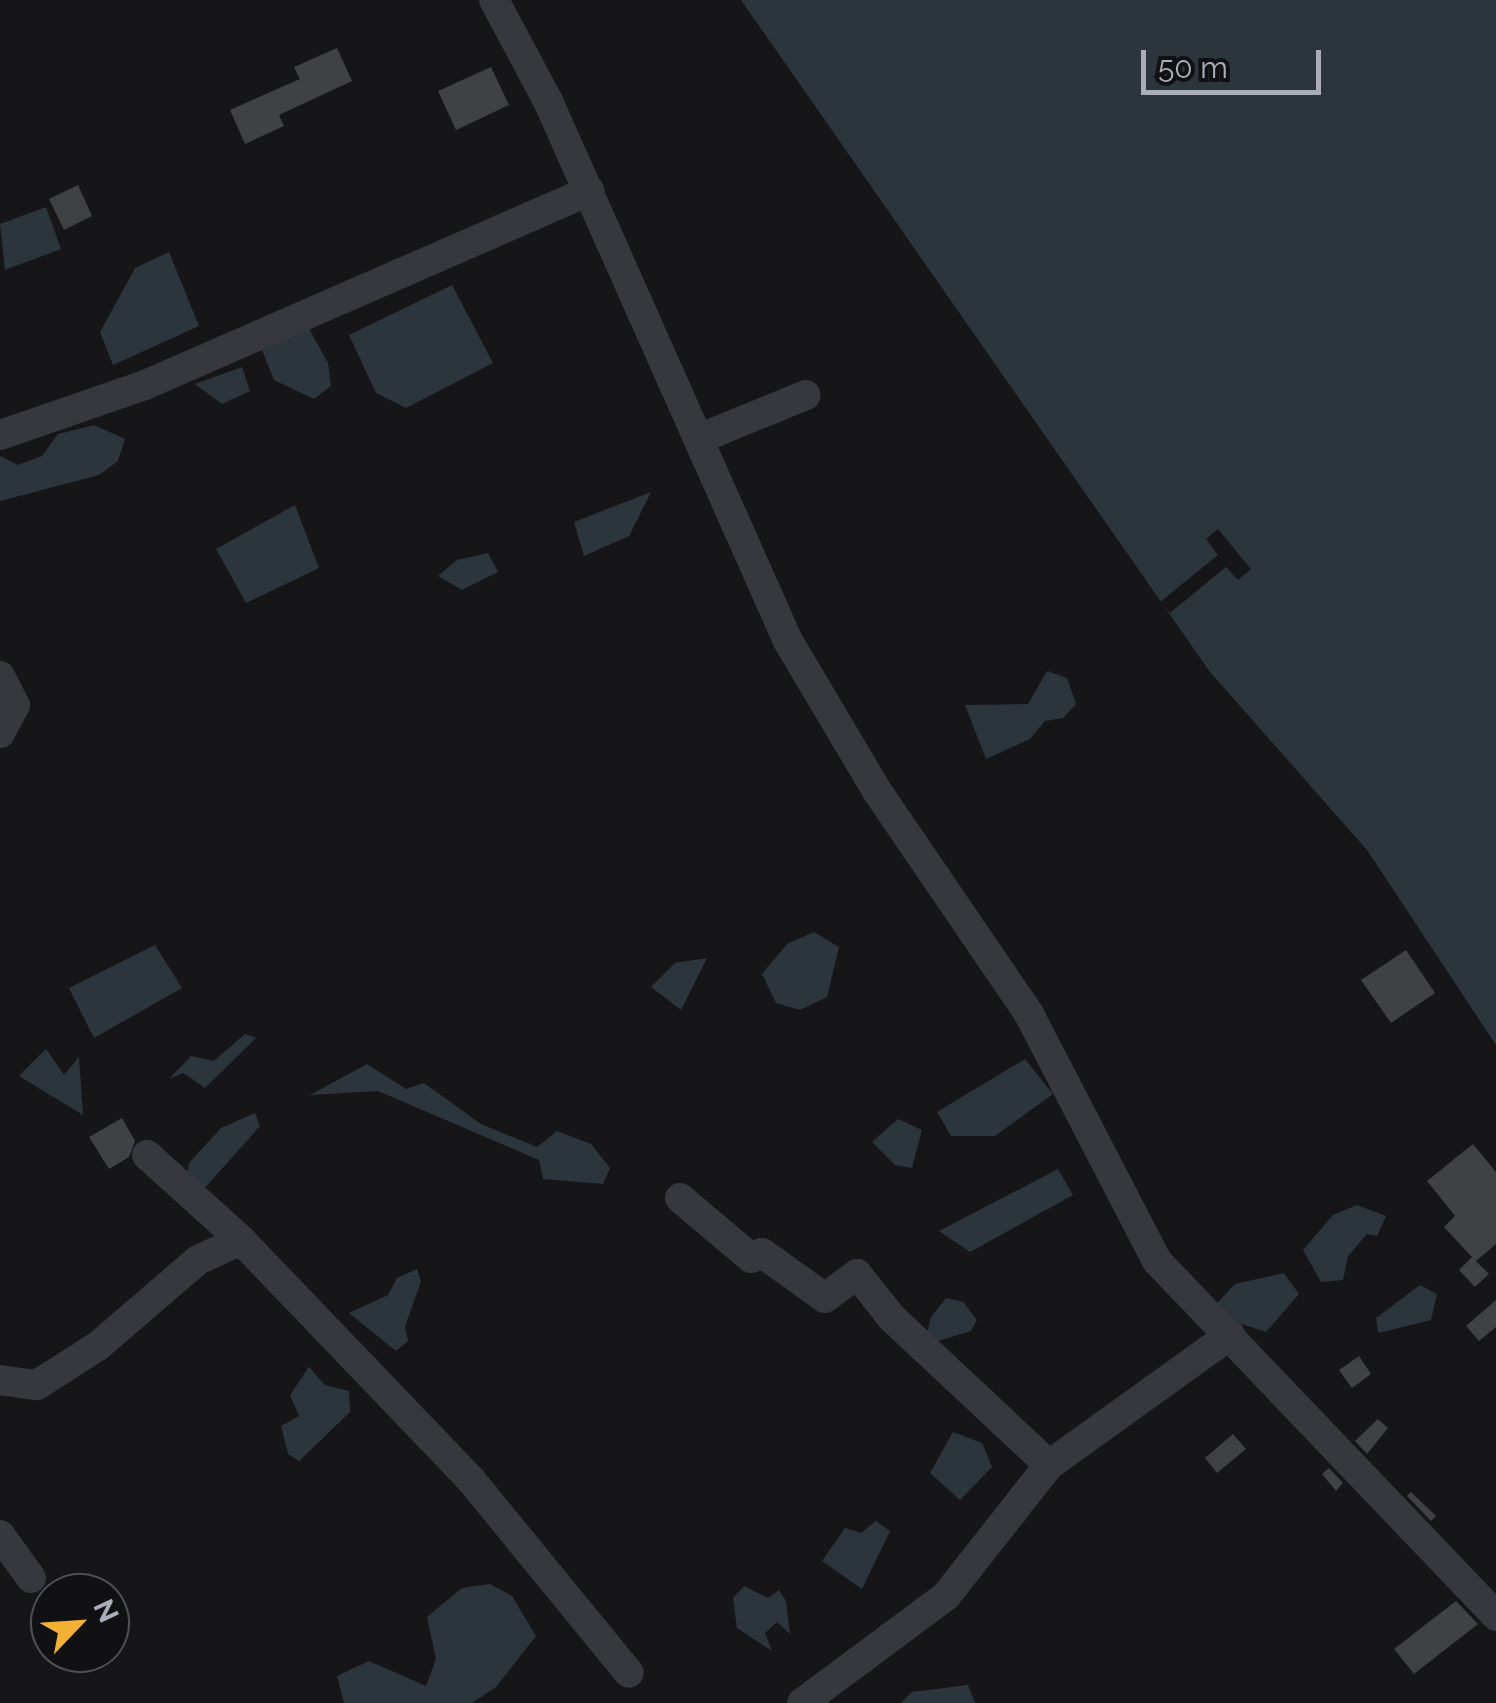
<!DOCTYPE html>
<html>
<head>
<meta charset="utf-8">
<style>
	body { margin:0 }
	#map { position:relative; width:1496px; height:1703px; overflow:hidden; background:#161618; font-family:Raleway,sans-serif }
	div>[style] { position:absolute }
	.water>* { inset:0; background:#2c353c }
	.pier>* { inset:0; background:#161618 }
	.building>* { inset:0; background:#404145 }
	.minor>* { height:30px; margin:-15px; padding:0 15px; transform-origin:15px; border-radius:15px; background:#37383d }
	span { translate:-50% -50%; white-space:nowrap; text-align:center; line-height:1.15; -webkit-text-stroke:8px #111113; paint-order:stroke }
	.north { position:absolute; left:30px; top:1573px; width:100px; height:100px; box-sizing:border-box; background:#111113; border:2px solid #4d4f55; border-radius:50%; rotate:65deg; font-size:28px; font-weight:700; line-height:40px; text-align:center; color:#a8adb8 }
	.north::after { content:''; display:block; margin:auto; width:35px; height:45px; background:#f2b134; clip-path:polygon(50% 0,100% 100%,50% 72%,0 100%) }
	.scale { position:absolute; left:1141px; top:50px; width:180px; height:45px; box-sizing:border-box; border:5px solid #a8adb8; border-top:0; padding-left:12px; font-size:30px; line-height:35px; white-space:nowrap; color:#a8adb8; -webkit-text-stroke:8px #111113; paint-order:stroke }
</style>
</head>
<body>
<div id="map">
	<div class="water">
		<div style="clip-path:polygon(741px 0,1496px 0,1496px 1045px,1367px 850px,1210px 672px)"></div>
		<div style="clip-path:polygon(46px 207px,61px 249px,5px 270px,0 224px)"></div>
		<div style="clip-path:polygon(169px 252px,199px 326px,113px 365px,100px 332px,135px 268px)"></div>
		<div style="clip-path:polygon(452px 285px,493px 363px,406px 408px,376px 393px,349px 335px)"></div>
		<div style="clip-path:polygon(307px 325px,328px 363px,331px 386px,314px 399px,274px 380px,260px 345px)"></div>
		<div style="clip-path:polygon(242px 367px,250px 391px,222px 404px,195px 384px)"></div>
		<div style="clip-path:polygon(94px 425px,125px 439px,118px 461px,99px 475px,0 501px,0 456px,18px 465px,42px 456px,58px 434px)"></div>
		<div style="clip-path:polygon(651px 492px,629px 536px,584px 556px,574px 522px)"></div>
		<div style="clip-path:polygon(295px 505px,319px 568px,246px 603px,216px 549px)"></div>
		<div style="clip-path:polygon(488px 553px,498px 572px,462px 590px,438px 576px,457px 560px)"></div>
		<div style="clip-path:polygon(1047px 671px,1067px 678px,1076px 704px,1063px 718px,1045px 721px,1030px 739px,986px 759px,965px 705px,1028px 704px)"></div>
		<div style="clip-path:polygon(814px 932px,839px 947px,827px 997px,800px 1010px,776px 1003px,762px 974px,787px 944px)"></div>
		<div style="clip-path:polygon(155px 945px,182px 988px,94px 1038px,69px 988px)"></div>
		<div style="clip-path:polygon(707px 958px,681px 1010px,651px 987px,675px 963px)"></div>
		<div style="clip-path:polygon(245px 1034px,256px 1038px,205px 1088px,183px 1073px,169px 1079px,191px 1056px,214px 1061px)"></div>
		<div style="clip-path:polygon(46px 1049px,64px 1075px,79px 1057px,83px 1115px,19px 1076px)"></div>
		<div style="clip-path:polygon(1025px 1059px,1053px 1094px,995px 1136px,951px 1136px,937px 1112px)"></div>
		<div style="clip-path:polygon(367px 1064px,406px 1089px,424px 1083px,481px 1124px,537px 1147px,557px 1131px,591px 1144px,610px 1168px,603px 1184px,543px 1179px,539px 1160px,378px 1091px,310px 1095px)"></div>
		<div style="clip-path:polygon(255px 1113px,260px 1126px,203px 1190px,187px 1174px,189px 1163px,221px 1128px)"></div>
		<div style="clip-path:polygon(898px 1119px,922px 1130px,912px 1168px,895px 1165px,872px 1142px)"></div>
		<div style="clip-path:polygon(1058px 1169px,1073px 1195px,970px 1252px,939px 1231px)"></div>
		<div style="clip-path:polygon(1357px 1205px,1386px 1216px,1377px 1236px,1367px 1234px,1348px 1256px,1343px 1280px,1321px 1282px,1303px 1250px,1333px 1215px)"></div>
		<div style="clip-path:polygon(417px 1269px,421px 1281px,405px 1327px,408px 1341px,396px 1351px,349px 1313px,388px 1295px,397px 1278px)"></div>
		<div style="clip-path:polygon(1284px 1273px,1299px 1294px,1266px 1332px,1208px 1313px,1235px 1284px)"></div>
		<div style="clip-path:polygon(1420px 1285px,1437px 1294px,1431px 1320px,1378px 1333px,1376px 1318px)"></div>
		<div style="clip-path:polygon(946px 1298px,963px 1302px,977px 1320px,971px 1331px,935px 1342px,927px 1333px,931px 1317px)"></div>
		<div style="clip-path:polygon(309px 1367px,325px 1385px,349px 1391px,350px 1412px,299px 1461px,288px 1454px,281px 1426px,299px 1416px,290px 1395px)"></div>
		<div style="clip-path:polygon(953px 1432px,982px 1443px,992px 1467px,960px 1500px,930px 1473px)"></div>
		<div style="clip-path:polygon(876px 1521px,890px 1531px,862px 1589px,822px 1561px,845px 1528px,861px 1533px)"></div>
		<div style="clip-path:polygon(490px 1584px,512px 1596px,536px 1636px,496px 1687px,472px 1703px,344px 1703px,337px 1676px,369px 1661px,426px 1686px,436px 1659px,427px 1617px,462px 1588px)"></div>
		<div style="clip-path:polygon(744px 1586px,768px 1598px,779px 1590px,786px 1601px,790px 1634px,777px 1622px,765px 1633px,772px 1651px,737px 1628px,733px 1598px)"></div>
		<div style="clip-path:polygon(968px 1685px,975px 1703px,901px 1703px,912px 1692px)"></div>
	</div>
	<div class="pier">
		<div style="clip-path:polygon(1218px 529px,1251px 569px,1238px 580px,1226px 567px,1170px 613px,1160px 602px,1218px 555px,1206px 539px)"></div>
	</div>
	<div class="building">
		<div style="clip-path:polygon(337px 48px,352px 81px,279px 115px,284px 126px,245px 144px,230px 110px,300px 79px,294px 67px)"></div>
		<div style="clip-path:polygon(491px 67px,509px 105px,456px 130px,438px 91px)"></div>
		<div style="clip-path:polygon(78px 185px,92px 216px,64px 230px,49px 199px)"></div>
		<div style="clip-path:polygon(1406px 950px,1435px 993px,1391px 1023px,1361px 980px)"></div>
		<div style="clip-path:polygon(122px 1118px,135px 1141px,129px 1157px,109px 1169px,89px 1137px)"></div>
		<div style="clip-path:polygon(1473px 1144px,1496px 1172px,1496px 1244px,1476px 1261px,1489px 1274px,1475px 1287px,1459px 1270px,1472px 1257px,1444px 1227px,1455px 1216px,1427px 1181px)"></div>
		<div style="clip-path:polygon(1496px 1300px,1496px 1327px,1479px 1341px,1466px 1326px)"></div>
		<div style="clip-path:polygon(1359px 1356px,1371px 1374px,1352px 1388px,1339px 1370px)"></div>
		<div style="clip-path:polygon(1378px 1419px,1388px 1428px,1367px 1454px,1355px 1441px)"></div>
		<div style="clip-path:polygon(1233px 1434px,1246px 1449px,1217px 1473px,1205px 1458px)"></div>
		<div style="clip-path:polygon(1329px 1468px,1343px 1483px,1336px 1491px,1322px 1474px)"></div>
		<div style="clip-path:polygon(1411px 1492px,1436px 1516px,1431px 1521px,1407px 1496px)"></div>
		<div style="clip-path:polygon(1456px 1601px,1478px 1624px,1414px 1674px,1394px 1649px)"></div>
	</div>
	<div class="minor">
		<div style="left:494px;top:0;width:115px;rotate:61.9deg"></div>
		<div style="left:548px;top:101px;width:591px;rotate:66.04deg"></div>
		<div style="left:788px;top:641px;width:174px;rotate:59.3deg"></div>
		<div style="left:877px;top:791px;width:270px;rotate:55.7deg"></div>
		<div style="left:1029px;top:1014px;width:278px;rotate:62.6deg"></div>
		<div style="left:1157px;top:1261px;width:491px;rotate:46.3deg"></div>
		<div style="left:0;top:435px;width:153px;rotate:-19deg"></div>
		<div style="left:145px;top:385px;width:485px;rotate:-23.6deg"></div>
		<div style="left:701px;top:438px;width:113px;rotate:-22.3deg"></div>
		<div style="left:0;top:676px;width:33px;rotate:63deg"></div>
		<div style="left:15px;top:705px;width:32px;rotate:118deg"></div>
		<div style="left:147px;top:1155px;width:127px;rotate:42.1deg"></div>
		<div style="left:241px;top:1240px;width:332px;rotate:46.2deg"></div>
		<div style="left:471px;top:1480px;width:249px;rotate:50.7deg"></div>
		<div style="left:680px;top:1198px;width:93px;rotate:40.2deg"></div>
		<div style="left:751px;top:1258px;width:12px;rotate:-24deg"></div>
		<div style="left:762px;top:1253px;width:77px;rotate:35.5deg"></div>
		<div style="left:825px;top:1298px;width:40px;rotate:-37deg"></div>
		<div style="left:857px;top:1274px;width:56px;rotate:51.5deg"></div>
		<div style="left:892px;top:1318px;width:215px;rotate:43.1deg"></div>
		<div style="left:0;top:1380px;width:37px;rotate:8deg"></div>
		<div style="left:37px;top:1385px;width:72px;rotate:-32.6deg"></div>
		<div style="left:98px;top:1346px;width:132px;rotate:-40.7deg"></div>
		<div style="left:198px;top:1260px;width:47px;rotate:-24.9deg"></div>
		<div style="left:0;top:1535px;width:53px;rotate:54.2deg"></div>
		<div style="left:802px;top:1703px;width:179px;rotate:-36.6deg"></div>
		<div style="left:946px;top:1596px;width:167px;rotate:-51.8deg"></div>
		<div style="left:1049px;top:1465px;width:223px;rotate:-35.7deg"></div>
	</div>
	<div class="north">N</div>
	<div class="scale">50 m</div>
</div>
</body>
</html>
